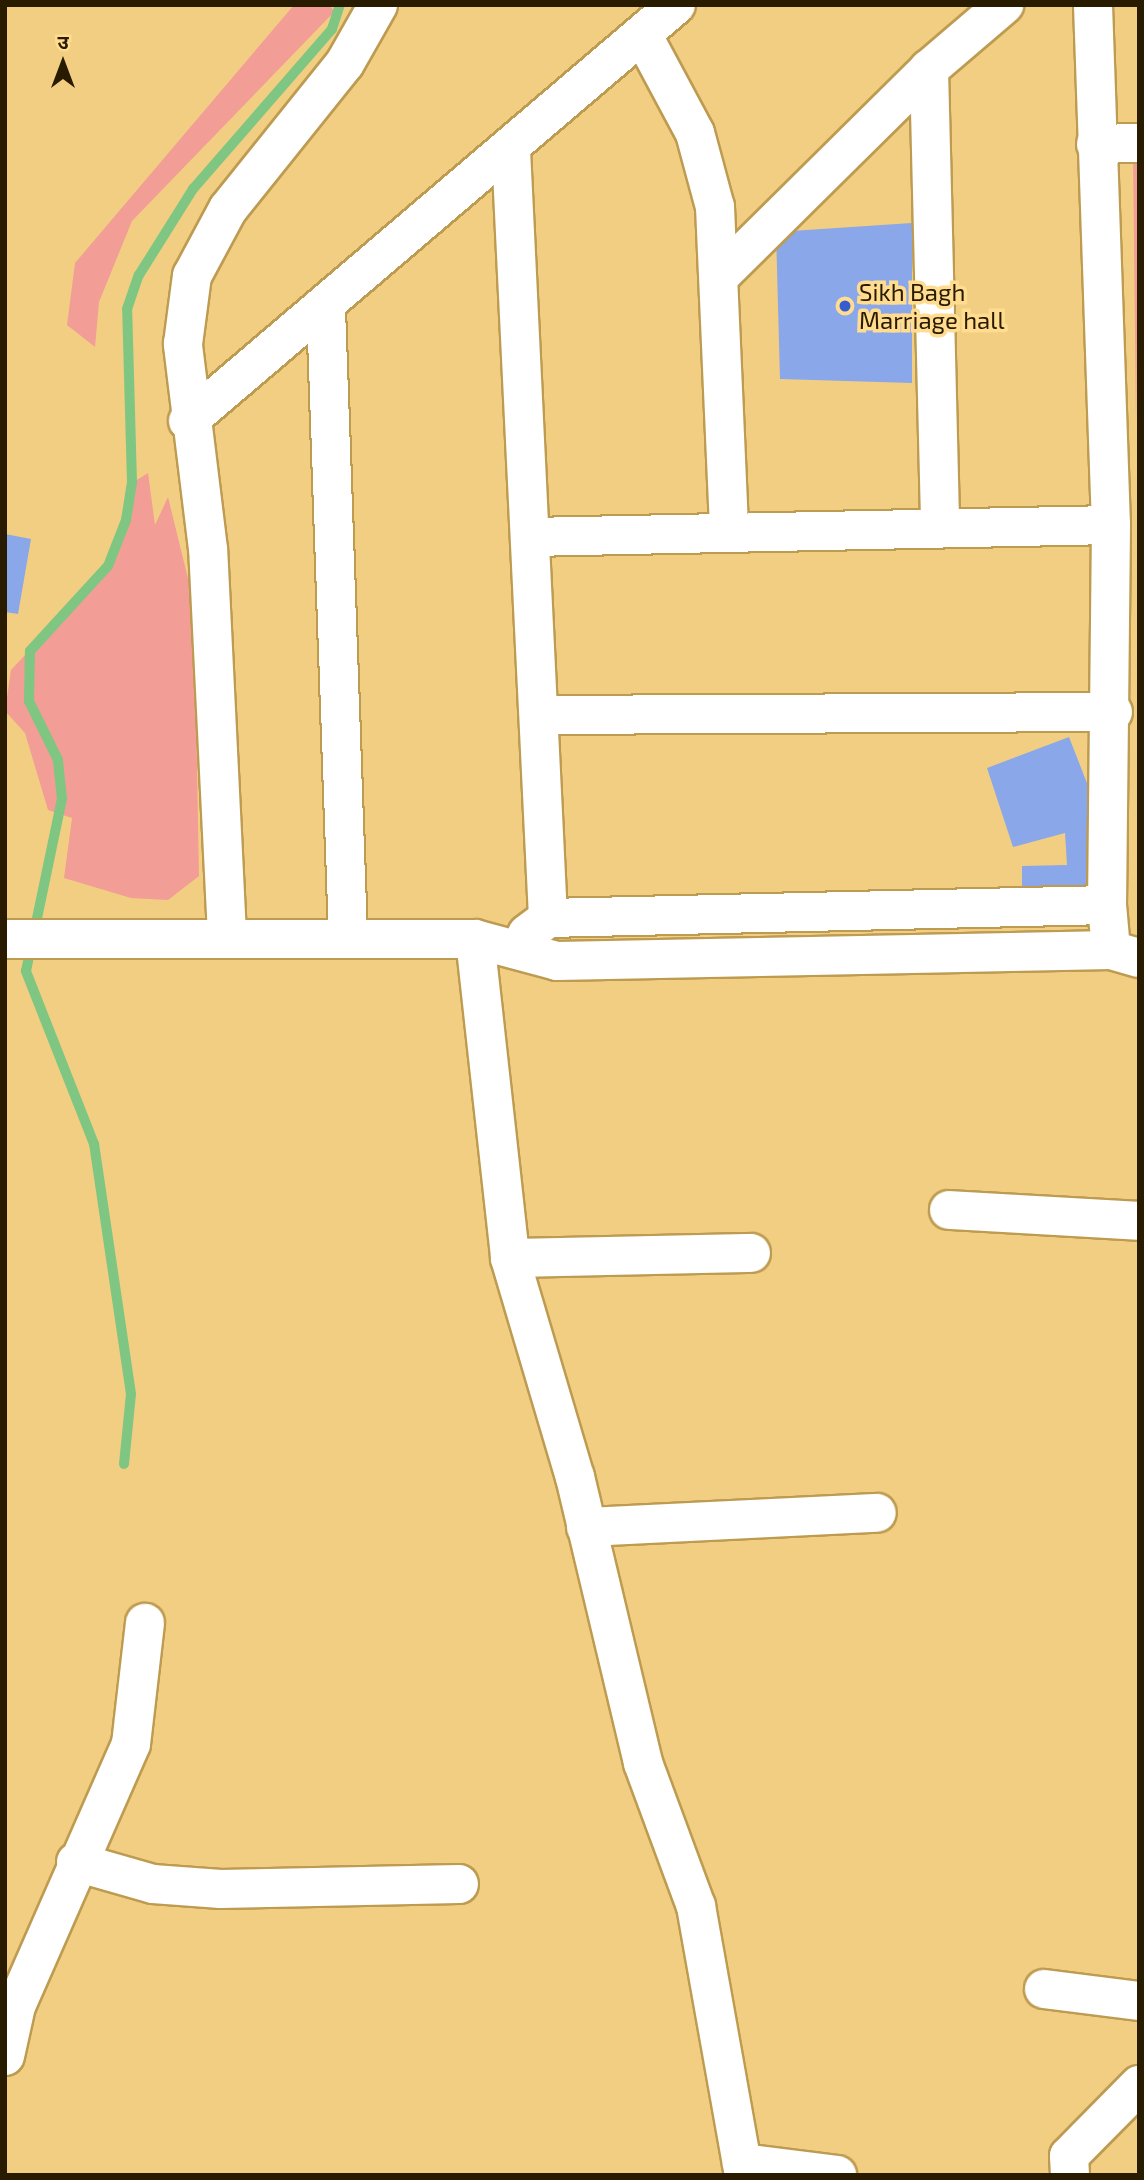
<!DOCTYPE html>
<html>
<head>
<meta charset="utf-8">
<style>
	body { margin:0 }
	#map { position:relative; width:1144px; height:2180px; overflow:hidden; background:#f2ce83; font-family:"Exo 2","Noto Sans Devanagari",sans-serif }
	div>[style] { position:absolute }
	.green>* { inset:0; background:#f29d95 }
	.stream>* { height:10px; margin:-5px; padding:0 5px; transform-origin:5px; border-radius:5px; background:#7fc682 }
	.building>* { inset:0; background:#89a7e9 }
	.roads { filter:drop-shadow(2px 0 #bd9b51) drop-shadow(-2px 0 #bd9b51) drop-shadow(0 2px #bd9b51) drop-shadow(0 -2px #bd9b51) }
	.minor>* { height:38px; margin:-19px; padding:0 19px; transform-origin:19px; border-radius:19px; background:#fff }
	.dots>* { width:19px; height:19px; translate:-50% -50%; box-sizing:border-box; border:4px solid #ffdc90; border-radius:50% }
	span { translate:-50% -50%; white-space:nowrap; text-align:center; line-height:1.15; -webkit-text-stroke:7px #ffdc90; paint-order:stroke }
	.poi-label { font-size:24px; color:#281b00 }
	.left { translate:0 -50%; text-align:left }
	.frame { position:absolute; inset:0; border:7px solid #281b00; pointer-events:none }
	.north { position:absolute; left:28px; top:28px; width:70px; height:70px; -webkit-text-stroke:5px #ffdc90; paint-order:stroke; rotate:0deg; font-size:19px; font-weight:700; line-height:28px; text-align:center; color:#281b00 }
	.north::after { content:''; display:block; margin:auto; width:24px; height:32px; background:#281b00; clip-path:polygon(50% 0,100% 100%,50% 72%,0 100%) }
</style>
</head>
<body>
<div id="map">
	<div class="green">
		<div style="clip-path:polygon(294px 5px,330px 5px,334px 12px,132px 221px,99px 302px,95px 347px,67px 325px,75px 263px)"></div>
		<div style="clip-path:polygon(1133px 155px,1139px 155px,1136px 424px)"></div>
		<div style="clip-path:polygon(148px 473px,155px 525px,168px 497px,194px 603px,199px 876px,168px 900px,131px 898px,64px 878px,72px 818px,48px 810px,25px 733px,5px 711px,11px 670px,108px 566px,132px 483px)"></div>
	</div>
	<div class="stream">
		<div style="left:124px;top:1464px;width:70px;rotate:-84.3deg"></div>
		<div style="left:131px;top:1394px;width:253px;rotate:-98.4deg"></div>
		<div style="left:94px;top:1144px;width:186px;rotate:-111.5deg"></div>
		<div style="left:26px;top:971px;width:176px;rotate:-78.2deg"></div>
		<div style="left:62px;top:799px;width:39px;rotate:-96deg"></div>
		<div style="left:58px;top:760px;width:66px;rotate:-116.2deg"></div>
		<div style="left:29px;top:701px;width:50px;rotate:-88.9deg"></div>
		<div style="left:30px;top:651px;width:115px;rotate:-47.5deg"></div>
		<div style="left:108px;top:566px;width:49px;rotate:-68.6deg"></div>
		<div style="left:126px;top:520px;width:37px;rotate:-81deg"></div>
		<div style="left:132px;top:483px;width:174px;rotate:-91.6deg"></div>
		<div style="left:127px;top:309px;width:36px;rotate:-71deg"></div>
		<div style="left:139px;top:275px;width:102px;rotate:-57.9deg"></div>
		<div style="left:193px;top:189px;width:212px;rotate:-49deg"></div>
		<div style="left:332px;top:29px;width:25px;rotate:-72deg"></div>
	</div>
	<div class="building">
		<div style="clip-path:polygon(912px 223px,912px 383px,780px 379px,776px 232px)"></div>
		<div style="clip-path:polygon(5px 534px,31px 539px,18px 614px,5px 612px)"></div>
		<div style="clip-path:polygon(1069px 737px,1101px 819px,1091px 890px,1022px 891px,1022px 866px,1067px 865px,1065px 833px,1013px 847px,987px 768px)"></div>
	</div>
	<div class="roads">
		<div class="minor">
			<div style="left:1093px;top:5px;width:520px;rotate:88.02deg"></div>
			<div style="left:1111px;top:525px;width:380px;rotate:90.6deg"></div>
			<div style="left:1107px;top:905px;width:45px;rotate:84.9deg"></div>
			<div style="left:1111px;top:950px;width:29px;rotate:16deg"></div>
			<div style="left:643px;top:36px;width:110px;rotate:61.8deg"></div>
			<div style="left:695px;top:133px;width:77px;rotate:74.9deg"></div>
			<div style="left:715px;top:207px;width:326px;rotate:87.5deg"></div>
			<div style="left:929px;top:69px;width:458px;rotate:88.6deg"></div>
			<div style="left:1096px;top:144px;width:43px;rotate:-1.3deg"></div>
			<div style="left:511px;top:150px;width:769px;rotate:87.24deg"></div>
			<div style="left:721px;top:275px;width:293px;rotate:-44.7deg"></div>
			<div style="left:929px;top:69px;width:99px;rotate:-40.5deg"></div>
			<div style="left:326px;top:309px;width:627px;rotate:87.99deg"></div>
			<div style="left:188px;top:421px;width:641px;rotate:-40.45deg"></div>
			<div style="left:530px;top:537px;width:581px;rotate:-1.18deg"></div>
			<div style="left:539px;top:715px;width:574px;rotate:-0.3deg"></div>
			<div style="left:527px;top:934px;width:26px;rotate:-37deg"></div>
			<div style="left:548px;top:918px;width:559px;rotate:-1.33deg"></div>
			<div style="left:227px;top:935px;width:386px;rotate:-92.8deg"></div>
			<div style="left:208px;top:549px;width:207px;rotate:-97deg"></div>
			<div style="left:183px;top:344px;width:69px;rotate:-82.5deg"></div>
			<div style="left:192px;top:276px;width:76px;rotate:-61.8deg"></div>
			<div style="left:228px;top:209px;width:187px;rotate:-51.3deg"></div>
			<div style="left:345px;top:63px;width:67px;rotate:-60.4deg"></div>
			<div style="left:5px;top:939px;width:470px"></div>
			<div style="left:475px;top:939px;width:85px;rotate:15deg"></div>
			<div style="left:557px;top:961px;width:554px;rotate:-1.14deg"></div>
			<div style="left:475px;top:939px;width:321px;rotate:83.7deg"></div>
			<div style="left:510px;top:1258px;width:228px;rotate:73.5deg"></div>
			<div style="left:575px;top:1477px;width:294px;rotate:76.6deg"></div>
			<div style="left:643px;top:1763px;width:153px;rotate:69.7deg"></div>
			<div style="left:696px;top:1906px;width:273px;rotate:79.9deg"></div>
			<div style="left:949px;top:1210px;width:190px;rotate:3.3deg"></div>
			<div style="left:510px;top:1258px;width:241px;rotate:-1.2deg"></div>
			<div style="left:586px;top:1527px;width:291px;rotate:-2.8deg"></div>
			<div style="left:76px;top:1862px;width:80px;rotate:15.9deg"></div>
			<div style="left:153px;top:1884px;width:68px;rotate:4.2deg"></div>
			<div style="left:221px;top:1889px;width:238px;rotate:-1.2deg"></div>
			<div style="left:1044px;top:1989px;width:96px;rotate:7.2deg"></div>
			<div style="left:5px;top:2056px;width:51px;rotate:-77.6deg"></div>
			<div style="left:16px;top:2006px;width:286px;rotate:-66.3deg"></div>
			<div style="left:131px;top:1744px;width:122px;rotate:-83.4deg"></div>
			<div style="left:742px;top:2163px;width:96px;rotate:7.2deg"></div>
			<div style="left:1070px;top:2175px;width:19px;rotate:-93deg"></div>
			<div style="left:1069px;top:2156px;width:100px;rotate:-45.4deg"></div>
		</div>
	</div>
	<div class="dots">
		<div style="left:845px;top:306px;background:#345dcd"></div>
	</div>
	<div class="poi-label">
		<span class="left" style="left:859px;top:306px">Sikh Bagh<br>Marriage hall</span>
	</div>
	<div class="frame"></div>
	<div class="north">उ</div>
</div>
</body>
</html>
